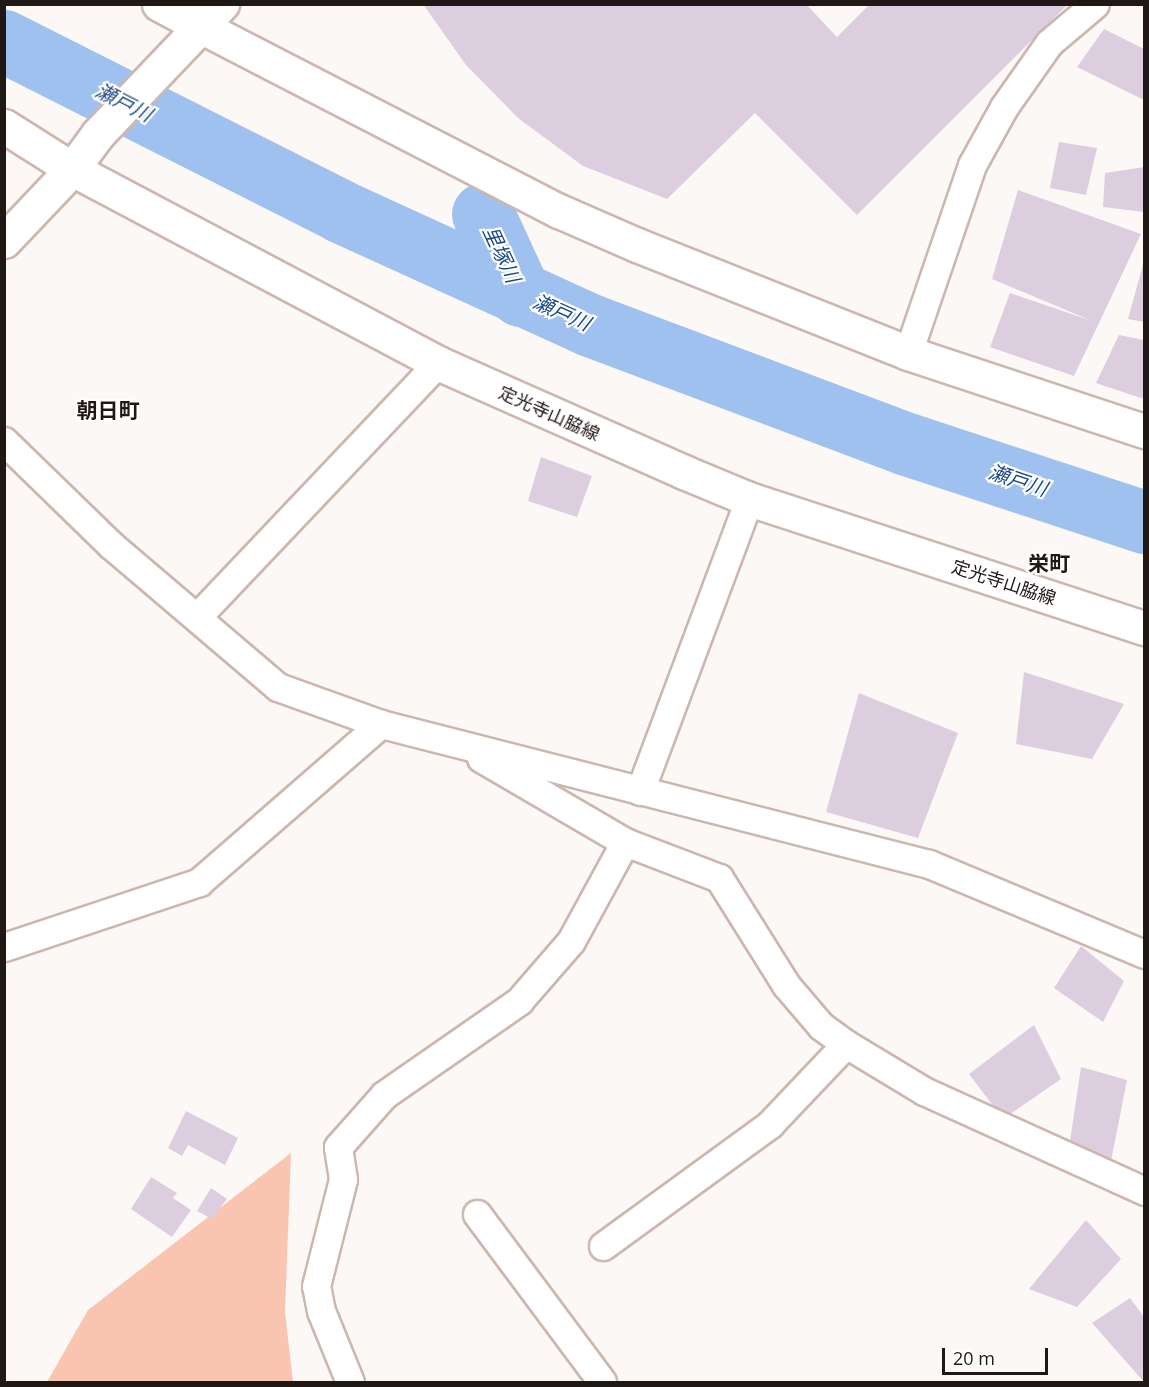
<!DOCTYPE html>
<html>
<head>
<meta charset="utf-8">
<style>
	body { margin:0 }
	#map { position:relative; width:1149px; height:1387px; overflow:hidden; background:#fcf8f6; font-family:"Open Sans","Noto Sans JP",sans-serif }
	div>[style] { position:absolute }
	.green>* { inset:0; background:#f9c5b1 }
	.river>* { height:63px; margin:-31.5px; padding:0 31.5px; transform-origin:31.5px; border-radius:31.5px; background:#9ec1f0 }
	.building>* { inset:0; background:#dccedf }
	.roads { filter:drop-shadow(2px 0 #ccb7af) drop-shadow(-2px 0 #ccb7af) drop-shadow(0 2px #ccb7af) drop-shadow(0 -2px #ccb7af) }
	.street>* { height:27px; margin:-13.5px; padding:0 13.5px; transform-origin:13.5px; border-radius:13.5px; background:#fff }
	.secondary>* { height:33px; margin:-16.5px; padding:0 16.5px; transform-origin:16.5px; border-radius:16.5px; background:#fff }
	.highway>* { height:33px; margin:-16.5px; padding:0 16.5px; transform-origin:16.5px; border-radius:16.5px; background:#fff }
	span { translate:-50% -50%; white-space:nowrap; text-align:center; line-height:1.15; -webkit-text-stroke:4.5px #fff; paint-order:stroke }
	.street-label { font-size:18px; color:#201815 }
	.water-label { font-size:20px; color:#1d4a83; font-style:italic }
	.quarter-label { font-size:21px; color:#201815; font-weight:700 }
	.frame { position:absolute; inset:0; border:6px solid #201815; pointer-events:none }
	.scale { position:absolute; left:942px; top:1348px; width:106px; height:27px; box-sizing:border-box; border:3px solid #201815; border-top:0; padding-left:8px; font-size:18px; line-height:21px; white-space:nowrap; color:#201815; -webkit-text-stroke:4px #fff; paint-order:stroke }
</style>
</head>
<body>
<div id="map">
	<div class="green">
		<div style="clip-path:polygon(291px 1153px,285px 1312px,293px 1382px,47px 1382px,88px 1310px)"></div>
	</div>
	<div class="river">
		<div style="left:4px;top:41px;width:377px;rotate:26.8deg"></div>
		<div style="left:340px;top:211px;width:275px;rotate:24.5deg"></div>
		<div style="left:590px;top:325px;width:339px;rotate:20.6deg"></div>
		<div style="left:907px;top:444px;width:250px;rotate:18.2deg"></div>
		<div style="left:483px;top:214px;width:89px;rotate:65.4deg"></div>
	</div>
	<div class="building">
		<div style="clip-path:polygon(423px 4px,806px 4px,837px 37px,870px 4px,1068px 4px,857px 215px,755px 113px,667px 199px,583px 166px,518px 118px,466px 65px)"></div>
		<div style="clip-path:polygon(1104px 29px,1144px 49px,1144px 100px,1077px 67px)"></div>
		<div style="clip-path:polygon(1059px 142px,1097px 148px,1086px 195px,1050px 188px)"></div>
		<div style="clip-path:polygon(1144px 167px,1144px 212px,1103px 207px,1105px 173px)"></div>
		<div style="clip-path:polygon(1018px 190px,1141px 234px,1074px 376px,990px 347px,1010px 293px,1092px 321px,992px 279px)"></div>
		<div style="clip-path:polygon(1144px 261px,1144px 322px,1128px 319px)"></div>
		<div style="clip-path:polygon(1119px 335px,1144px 340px,1144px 399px,1096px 383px)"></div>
		<div style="clip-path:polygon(541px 457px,592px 476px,577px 517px,528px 501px)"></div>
		<div style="clip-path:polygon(1024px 672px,1124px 704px,1092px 759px,1016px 744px)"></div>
		<div style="clip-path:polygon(859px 693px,958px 733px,918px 838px,826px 812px)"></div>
		<div style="clip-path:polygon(1081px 946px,1124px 981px,1103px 1022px,1054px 988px)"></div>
		<div style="clip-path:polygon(1034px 1025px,1061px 1079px,1003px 1119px,969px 1074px)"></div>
		<div style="clip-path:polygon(1081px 1067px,1127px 1080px,1111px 1161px,1069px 1148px)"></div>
		<div style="clip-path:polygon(186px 1111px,238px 1138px,225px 1165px,188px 1145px,182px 1156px,168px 1148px)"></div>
		<div style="clip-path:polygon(151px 1177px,177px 1193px,173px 1198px,191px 1210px,172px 1237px,131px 1209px)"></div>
		<div style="clip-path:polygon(211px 1188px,227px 1199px,212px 1219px,197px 1211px)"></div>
		<div style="clip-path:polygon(1086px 1220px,1121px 1259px,1077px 1307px,1029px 1289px)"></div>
		<div style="clip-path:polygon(1130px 1298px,1144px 1317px,1144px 1382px,1092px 1323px)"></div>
	</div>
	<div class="roads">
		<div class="street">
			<div style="left:908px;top:353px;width:199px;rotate:-71.2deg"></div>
			<div style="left:972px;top:165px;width:66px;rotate:-61.1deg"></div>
			<div style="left:1004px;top:107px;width:78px;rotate:-54.9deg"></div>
			<div style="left:1049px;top:43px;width:60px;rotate:-40.3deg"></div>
			<div style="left:4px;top:441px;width:149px;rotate:44.2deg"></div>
			<div style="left:111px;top:545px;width:219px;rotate:40.4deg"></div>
			<div style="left:278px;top:687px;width:109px;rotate:19.8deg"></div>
			<div style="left:381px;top:724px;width:566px;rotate:14.33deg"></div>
			<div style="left:929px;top:864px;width:233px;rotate:22.7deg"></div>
			<div style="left:197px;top:617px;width:350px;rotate:-46.5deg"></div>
			<div style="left:481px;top:758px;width:167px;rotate:30.3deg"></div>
			<div style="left:625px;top:842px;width:101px;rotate:21deg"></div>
			<div style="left:719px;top:878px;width:126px;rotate:57.9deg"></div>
			<div style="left:786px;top:985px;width:54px;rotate:49.5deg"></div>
			<div style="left:821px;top:1026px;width:31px;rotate:36deg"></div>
			<div style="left:846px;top:1044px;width:91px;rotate:31.1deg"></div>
			<div style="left:924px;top:1091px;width:242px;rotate:24.4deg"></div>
			<div style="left:640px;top:791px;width:312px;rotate:-69.5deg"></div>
			<div style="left:4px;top:947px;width:206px;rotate:-18.4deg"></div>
			<div style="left:199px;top:882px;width:241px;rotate:-41deg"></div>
			<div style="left:477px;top:1214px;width:209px;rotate:53.3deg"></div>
			<div style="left:603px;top:1246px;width:207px;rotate:-36.1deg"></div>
			<div style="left:770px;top:1124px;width:110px;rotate:-46.5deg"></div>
			<div style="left:350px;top:1382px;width:77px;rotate:-112.2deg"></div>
			<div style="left:321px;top:1311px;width:25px;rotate:-101deg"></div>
			<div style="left:316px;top:1286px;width:110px;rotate:-75.8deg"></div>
			<div style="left:343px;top:1179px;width:32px;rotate:-99deg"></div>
			<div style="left:338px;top:1147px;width:69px;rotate:-48.5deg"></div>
			<div style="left:384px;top:1095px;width:165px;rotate:-34.8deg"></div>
			<div style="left:519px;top:1001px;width:79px;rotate:-49.1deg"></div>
			<div style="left:571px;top:941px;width:113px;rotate:-61.4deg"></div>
		</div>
		<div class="secondary">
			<div style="left:200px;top:26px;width:404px;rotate:27.3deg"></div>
			<div style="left:559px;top:211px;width:85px;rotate:23.6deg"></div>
			<div style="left:637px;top:245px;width:292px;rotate:21.7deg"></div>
			<div style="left:908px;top:353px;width:249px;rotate:18.3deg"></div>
			<div style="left:4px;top:241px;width:99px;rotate:-46.6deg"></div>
			<div style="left:72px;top:169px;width:414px;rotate:27.9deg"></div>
			<div style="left:438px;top:363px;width:269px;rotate:23.9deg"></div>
			<div style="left:684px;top:472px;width:70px;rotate:22.6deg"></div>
			<div style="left:749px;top:499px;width:416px;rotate:18.1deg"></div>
		</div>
		<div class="highway">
			<div style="left:159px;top:4px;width:47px;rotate:28.2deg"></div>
			<div style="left:4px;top:126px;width:80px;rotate:32.3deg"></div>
			<div style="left:72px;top:169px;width:44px;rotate:-53.4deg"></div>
			<div style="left:98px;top:134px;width:180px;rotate:-46.4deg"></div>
		</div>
	</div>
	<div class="street-label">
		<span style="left:549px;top:413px;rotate:24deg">定光寺山脇線</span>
		<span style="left:1004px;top:582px;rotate:18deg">定光寺山脇線</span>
	</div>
	<div class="water-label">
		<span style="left:124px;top:102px;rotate:27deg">瀬戸川</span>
		<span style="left:502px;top:254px;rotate:65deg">里塚川</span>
		<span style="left:562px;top:312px;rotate:24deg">瀬戸川</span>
		<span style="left:1018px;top:480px;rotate:18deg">瀬戸川</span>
	</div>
	<div class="quarter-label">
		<span style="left:108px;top:410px">朝日町</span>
		<span style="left:1049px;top:563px">栄町</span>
	</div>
	<div class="frame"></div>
	<div class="scale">20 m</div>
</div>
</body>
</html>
